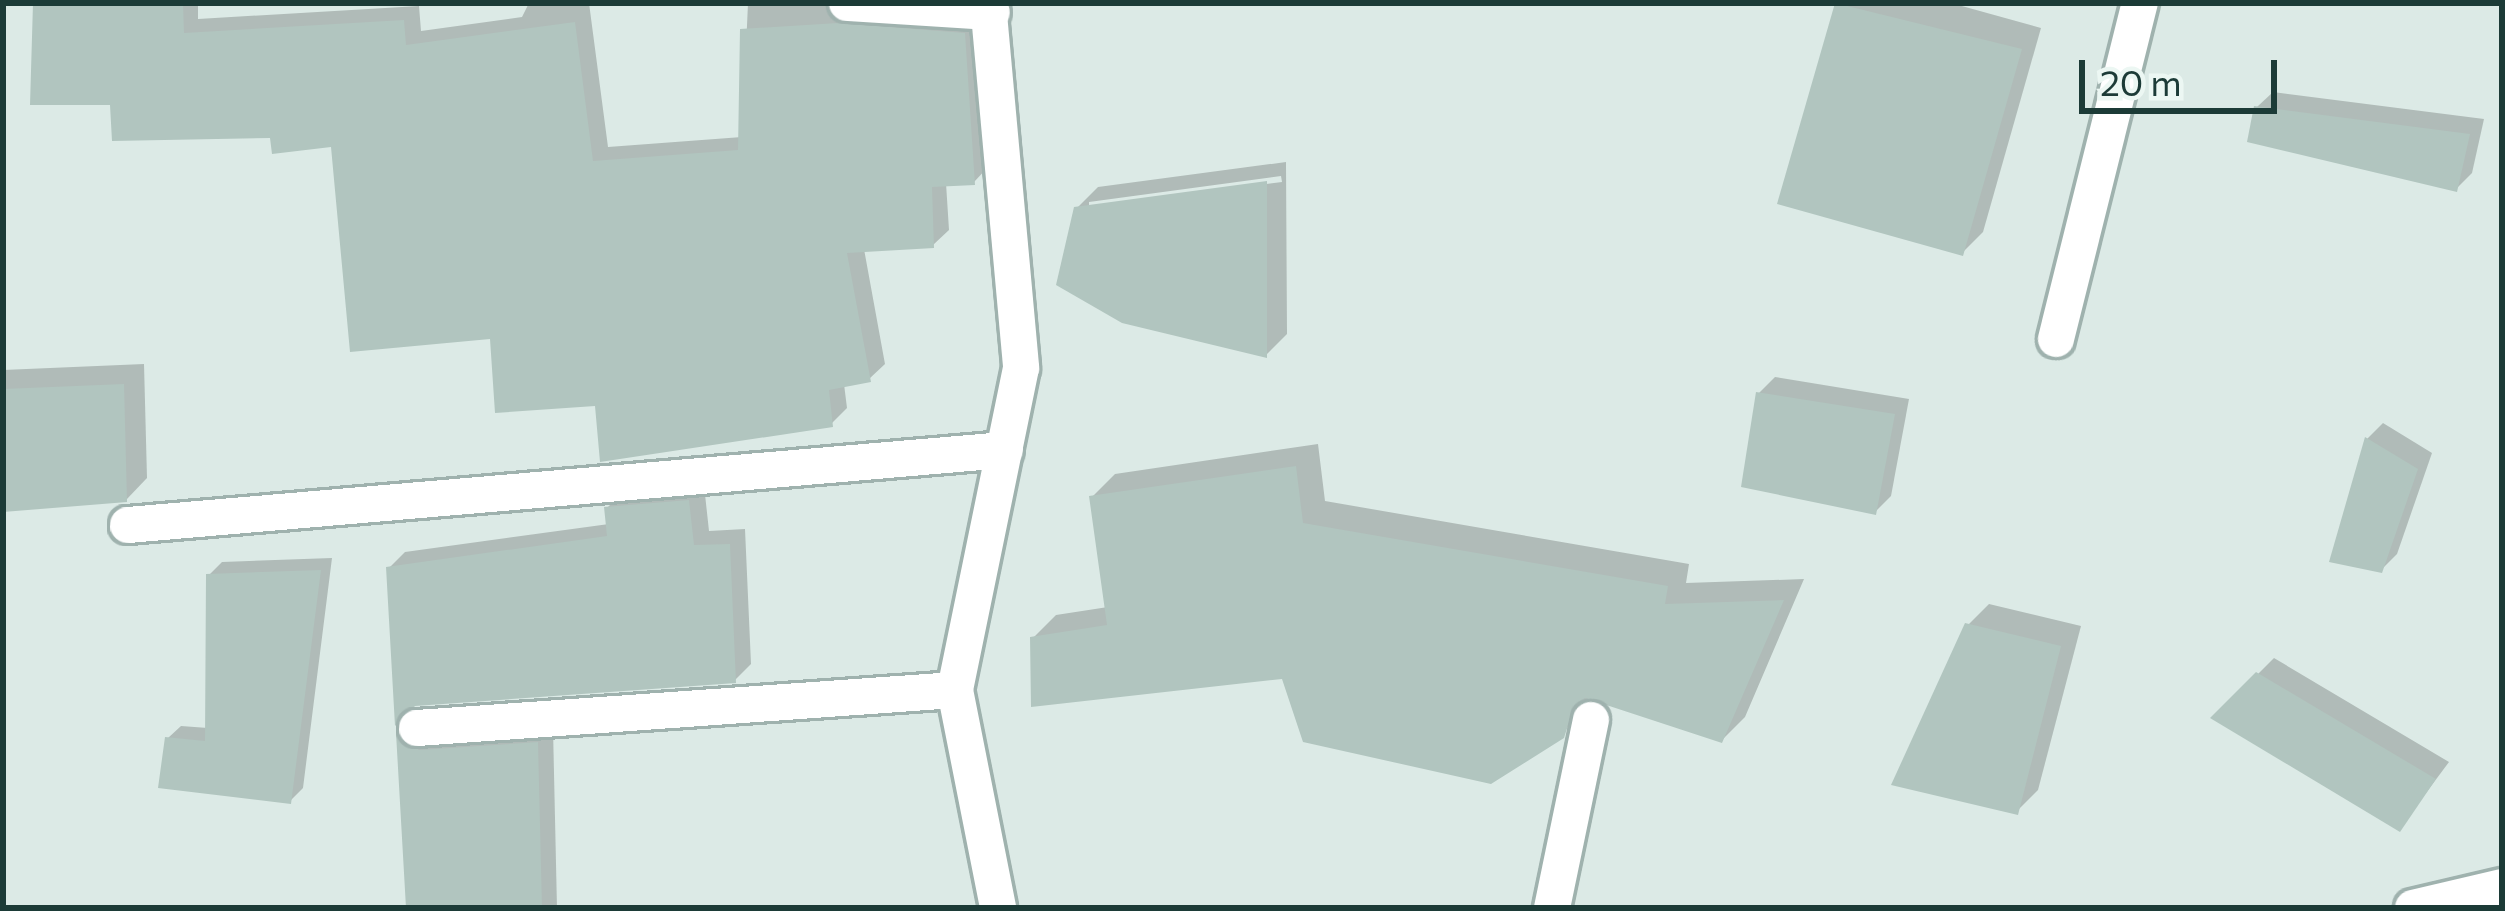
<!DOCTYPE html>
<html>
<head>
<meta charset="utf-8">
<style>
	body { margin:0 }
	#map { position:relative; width:2505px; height:911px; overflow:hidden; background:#dceae6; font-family:Commissioner,sans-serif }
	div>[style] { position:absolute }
	.shadow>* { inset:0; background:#0003 }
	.building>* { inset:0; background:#b1c5bf }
	.roads { filter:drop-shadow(3px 0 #9fb2ae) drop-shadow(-3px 0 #9fb2ae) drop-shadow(0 3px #9fb2ae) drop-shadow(0 -3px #9fb2ae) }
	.minor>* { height:36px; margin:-18px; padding:0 18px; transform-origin:18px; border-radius:18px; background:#fff }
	span { translate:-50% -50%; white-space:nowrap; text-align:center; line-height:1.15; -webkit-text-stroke:9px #ecf7f3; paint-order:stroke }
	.frame { position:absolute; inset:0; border:6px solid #1c3b37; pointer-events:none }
	.scale { position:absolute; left:2079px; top:60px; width:198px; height:54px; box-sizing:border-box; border:6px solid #1c3b37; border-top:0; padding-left:15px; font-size:36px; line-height:42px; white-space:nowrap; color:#1c3b37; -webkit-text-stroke:9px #ecf7f3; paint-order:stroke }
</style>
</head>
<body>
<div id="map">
	<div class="shadow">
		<div style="clip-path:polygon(36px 3px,198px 3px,198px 19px,419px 6px,421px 31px,522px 17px,529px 3px,589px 3px,608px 147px,742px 137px,748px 3px,850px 3px,979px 18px,989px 166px,974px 182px,946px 183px,949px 230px,933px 245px,864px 249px,885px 364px,869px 379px,844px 384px,847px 408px,831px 424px,597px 403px,493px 336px,334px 144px,113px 102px)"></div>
		<div style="clip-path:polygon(1838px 3px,1951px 3px,2041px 28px,1983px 232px,1962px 253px,1781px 202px)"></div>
		<div style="clip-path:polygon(2273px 92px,2484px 119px,2472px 173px,2456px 189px,2257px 107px)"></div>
		<div style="clip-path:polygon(evenodd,1286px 162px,1287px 334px,1266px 355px,1077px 208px,1098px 187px,1286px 162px,1281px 176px,1282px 182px,1089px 208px,1089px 202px,1281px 176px)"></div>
		<div style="clip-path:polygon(144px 364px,147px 478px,126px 500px,3px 507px,3px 370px)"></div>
		<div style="clip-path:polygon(1775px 377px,1909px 399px,1891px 496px,1875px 512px,1759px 393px)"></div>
		<div style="clip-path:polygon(2383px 423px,2432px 453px,2397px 554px,2381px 570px,2367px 439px)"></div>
		<div style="clip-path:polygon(1318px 444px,1325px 501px,1689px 564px,1686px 583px,1804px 579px,1745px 717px,1722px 740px,1590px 697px,1562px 735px,1284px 676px,1033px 638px,1056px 615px,1108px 607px,1092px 497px,1115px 474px)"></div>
		<div style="clip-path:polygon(704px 485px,709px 531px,745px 529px,751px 664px,735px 680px,389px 568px,405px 552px,609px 524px,607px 508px,623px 492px)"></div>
		<div style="clip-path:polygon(332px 558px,303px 788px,290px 801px,168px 738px,181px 726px,208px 728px,209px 575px,222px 562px)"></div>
		<div style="clip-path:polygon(1989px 604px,2081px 626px,2038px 790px,2017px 811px,1968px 625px)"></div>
		<div style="clip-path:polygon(2274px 658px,2449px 762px,2399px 829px,2214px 718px)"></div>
		<div style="clip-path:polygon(413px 719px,553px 728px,557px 908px,409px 908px,399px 734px)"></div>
	</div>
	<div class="building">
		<div style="clip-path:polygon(33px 3px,183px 3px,184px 33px,404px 20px,406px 45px,575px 22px,593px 161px,738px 150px,740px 29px,838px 23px,965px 33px,975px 185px,932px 187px,934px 248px,847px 253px,871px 382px,829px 390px,833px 427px,600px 462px,595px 406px,495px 413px,490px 339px,350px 352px,331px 147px,272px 154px,270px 138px,112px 141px,110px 105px,30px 105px)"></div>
		<div style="clip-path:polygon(1835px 3px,2022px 49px,1963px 256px,1777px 204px)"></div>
		<div style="clip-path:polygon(2254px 106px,2470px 134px,2457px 192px,2247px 142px)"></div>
		<div style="clip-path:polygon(1267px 181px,1267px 358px,1122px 323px,1056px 285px,1074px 207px)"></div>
		<div style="clip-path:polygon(124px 384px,127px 502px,3px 512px,3px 389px)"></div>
		<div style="clip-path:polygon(1756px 392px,1895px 414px,1876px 515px,1741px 487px)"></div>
		<div style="clip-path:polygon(2365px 437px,2418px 469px,2382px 573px,2329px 562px)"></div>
		<div style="clip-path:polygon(1296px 466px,1303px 523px,1668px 586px,1665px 604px,1784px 600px,1722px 743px,1585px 698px,1574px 706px,1564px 738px,1491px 784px,1303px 742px,1282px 679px,1031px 707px,1030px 637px,1107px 625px,1089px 496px)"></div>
		<div style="clip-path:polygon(689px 500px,694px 545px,730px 544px,736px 683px,415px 706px,395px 726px,386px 567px,607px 536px,604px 507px)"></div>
		<div style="clip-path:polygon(321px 570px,291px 804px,158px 788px,165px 737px,205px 741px,206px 574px)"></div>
		<div style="clip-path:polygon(1965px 623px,2061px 646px,2018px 815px,1891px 785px)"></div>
		<div style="clip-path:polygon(2256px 672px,2436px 779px,2400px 832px,2210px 718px)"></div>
		<div style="clip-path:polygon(396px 733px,419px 750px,538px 742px,542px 908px,406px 908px)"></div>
	</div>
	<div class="roads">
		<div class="minor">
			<div style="left:847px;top:3px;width:145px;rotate:3.6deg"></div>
			<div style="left:988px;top:3px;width:366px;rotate:84.8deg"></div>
			<div style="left:1021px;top:368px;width:329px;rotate:101.6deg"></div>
			<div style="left:955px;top:690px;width:222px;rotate:78.8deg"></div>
			<div style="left:2056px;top:339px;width:346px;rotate:-76deg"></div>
			<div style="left:128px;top:525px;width:880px;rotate:-4.89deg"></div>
			<div style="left:417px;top:728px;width:539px;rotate:-4.04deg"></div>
			<div style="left:1552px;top:908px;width:192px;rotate:-78.3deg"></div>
			<div style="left:2413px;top:908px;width:91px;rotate:-13.3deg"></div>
		</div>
	</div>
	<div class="frame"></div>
	<div class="scale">20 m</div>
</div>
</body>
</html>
